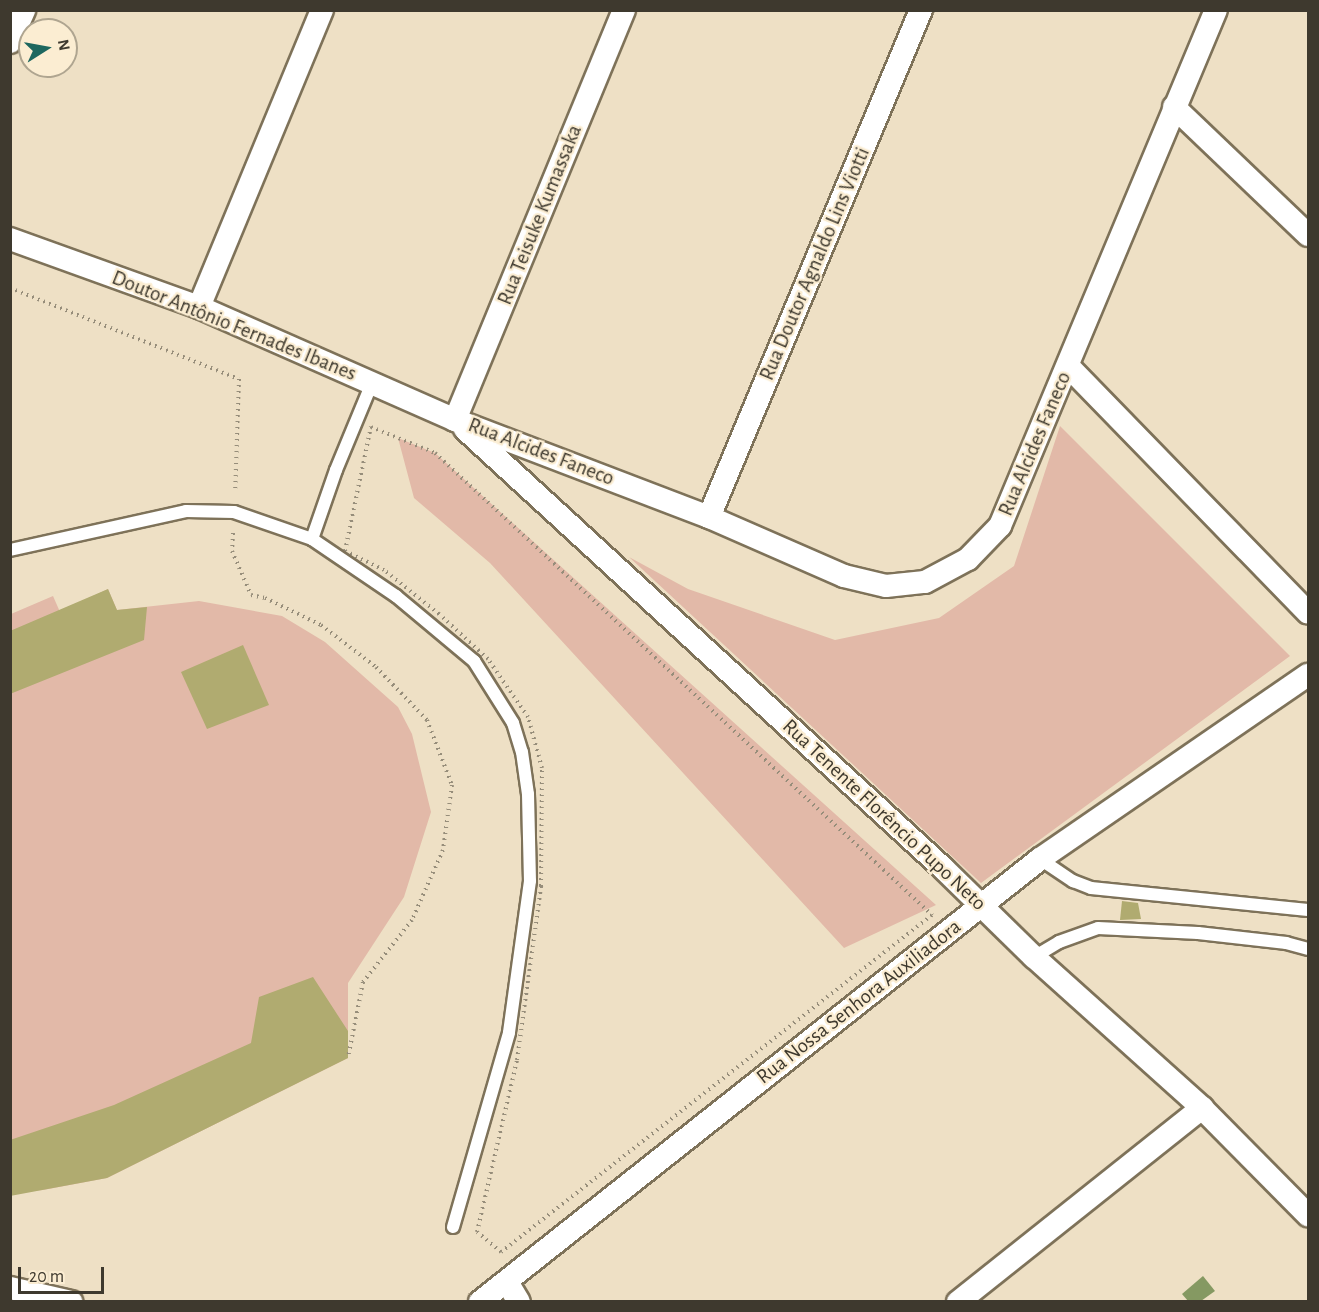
<!DOCTYPE html>
<html>
<head>
<meta charset="utf-8">
<style>
	body { margin:0 }
	#map { position:relative; width:1319px; height:1312px; overflow:hidden; background:#eee0c5; font-family:"Alegreya Sans",sans-serif }
	div>[style] { position:absolute }
	.green>* { inset:0; background:#e2b9a8 }
	.water>* { inset:0; background:#859962 }
	.building>* { inset:0; background:#b0ab70 }
	.path>* { height:4px; margin-top:-2px; transform-origin:0; background:repeating-linear-gradient(90deg,#968d7a 0 1.5px,transparent 0 6px) }
	.roads { filter:drop-shadow(2px 0 #7e7259) drop-shadow(-2px 0 #7e7259) drop-shadow(0 2px #7e7259) drop-shadow(0 -2px #7e7259) }
	.lane>* { height:12px; margin:-6px; padding:0 6px; transform-origin:6px; border-radius:6px; background:#fff }
	.street>* { height:22px; margin:-11px; padding:0 11px; transform-origin:11px; border-radius:11px; background:#fff }
	span { translate:-50% -50%; white-space:nowrap; text-align:center; line-height:1.15; -webkit-text-stroke:4.5px #fbedd2; paint-order:stroke }
	.street-label { font-size:21px; color:#3e392e }
	.frame { position:absolute; inset:0; border:12px solid #3e392e; pointer-events:none }
	.north { position:absolute; left:18px; top:18px; width:60px; height:60px; box-sizing:border-box; background:#fbedd2; border:2px solid #afa590; border-radius:50%; rotate:79deg; font-size:16px; font-weight:700; line-height:24px; text-align:center; color:#3e392e }
	.north::after { content:''; display:block; margin:auto; width:21px; height:27px; background:#1d675f; clip-path:polygon(50% 0,100% 100%,50% 72%,0 100%) }
	.scale { position:absolute; left:18px; top:1267px; width:86px; height:27px; box-sizing:border-box; border:3px solid #3e392e; border-top:0; padding-left:8px; font-size:18px; line-height:21px; white-space:nowrap; color:#3e392e; -webkit-text-stroke:4px #fbedd2; paint-order:stroke }
</style>
</head>
<body>
<div id="map">
	<div class="green">
		<div style="clip-path:polygon(1060px 426px,1290px 656px,981px 883px,629px 557px,688px 589px,835px 640px,939px 618px,1014px 566px)"></div>
		<div style="clip-path:polygon(398px 438px,435px 453px,936px 905px,844px 948px,490px 563px,414px 498px)"></div>
		<div style="clip-path:polygon(108px 589px,117px 610px,199px 601px,282px 616px,325px 642px,398px 707px,412px 734px,431px 812px,404px 897px,348px 983px,348px 1058px,107px 1178px,43px 1190px,11px 1192px,11px 614px,53px 596px,60px 612px)"></div>
	</div>
	<div class="water">
		<div style="clip-path:polygon(1203px 1276px,1215px 1291px,1201px 1301px,1188px 1301px,1182px 1294px)"></div>
	</div>
	<div class="building">
		<div style="clip-path:polygon(108px 589px,117px 610px,147px 607px,144px 640px,10px 694px,10px 631px)"></div>
		<div style="clip-path:polygon(243px 645px,269px 705px,207px 729px,181px 672px)"></div>
		<div style="clip-path:polygon(1122px 901px,1138px 903px,1141px 919px,1120px 920px)"></div>
		<div style="clip-path:polygon(313px 977px,348px 1031px,348px 1058px,107px 1178px,10px 1196px,10px 1140px,114px 1105px,251px 1043px,259px 997px)"></div>
	</div>
	<div class="path">
		<div style="left:10px;top:288px;width:246px;rotate:21.7deg"></div>
		<div style="left:239px;top:379px;width:114px;rotate:92deg"></div>
		<div style="left:371px;top:427px;width:69px;rotate:22.1deg"></div>
		<div style="left:435px;top:453px;width:679px;rotate:42.91deg"></div>
		<div style="left:932px;top:915px;width:547px;rotate:141.98deg"></div>
		<div style="left:501px;top:1252px;width:31px;rotate:-140deg"></div>
		<div style="left:477px;top:1232px;width:177px;rotate:-76.9deg"></div>
		<div style="left:517px;top:1060px;width:176px;rotate:-82.1deg"></div>
		<div style="left:541px;top:886px;width:118px;rotate:-89.5deg"></div>
		<div style="left:542px;top:768px;width:53px;rotate:-105.4deg"></div>
		<div style="left:528px;top:717px;width:70px;rotate:-124.6deg"></div>
		<div style="left:488px;top:659px;width:67px;rotate:-137.4deg"></div>
		<div style="left:439px;top:614px;width:70px;rotate:-141.3deg"></div>
		<div style="left:384px;top:570px;width:43px;rotate:-154deg"></div>
		<div style="left:345px;top:551px;width:127px;rotate:-78.2deg"></div>
		<div style="left:233px;top:533px;width:18px;rotate:93deg"></div>
		<div style="left:232px;top:551px;width:48px;rotate:66.6deg"></div>
		<div style="left:251px;top:595px;width:14px;rotate:12deg"></div>
		<div style="left:265px;top:598px;width:62px;rotate:25.7deg"></div>
		<div style="left:321px;top:625px;width:69px;rotate:37.4deg"></div>
		<div style="left:376px;top:667px;width:74px;rotate:46.1deg"></div>
		<div style="left:427px;top:720px;width:70px;rotate:69deg"></div>
		<div style="left:452px;top:785px;width:66px;rotate:97.9deg"></div>
		<div style="left:443px;top:850px;width:77px;rotate:113.9deg"></div>
		<div style="left:412px;top:920px;width:79px;rotate:128.3deg"></div>
		<div style="left:363px;top:982px;width:77px;rotate:101.2deg"></div>
	</div>
	<div class="roads">
		<div class="lane">
			<div style="left:312px;top:539px;width:73px;rotate:-70.8deg"></div>
			<div style="left:336px;top:470px;width:94px;rotate:-67.5deg"></div>
			<div style="left:10px;top:550px;width:180px;rotate:-12.5deg"></div>
			<div style="left:186px;top:511px;width:48px;rotate:1.2deg"></div>
			<div style="left:234px;top:512px;width:83px;rotate:19.1deg"></div>
			<div style="left:312px;top:539px;width:102px;rotate:34.2deg"></div>
			<div style="left:396px;top:596px;width:102px;rotate:39.8deg"></div>
			<div style="left:474px;top:661px;width:73px;rotate:57.8deg"></div>
			<div style="left:513px;top:723px;width:30px;rotate:73deg"></div>
			<div style="left:522px;top:752px;width:42px;rotate:81.9deg"></div>
			<div style="left:528px;top:794px;width:87px;rotate:88.7deg"></div>
			<div style="left:530px;top:881px;width:153px;rotate:97.9deg"></div>
			<div style="left:509px;top:1033px;width:202px;rotate:106.1deg"></div>
			<div style="left:1040px;top:859px;width:40px;rotate:34deg"></div>
			<div style="left:1073px;top:881px;width:19px;rotate:21deg"></div>
			<div style="left:1091px;top:888px;width:218px;rotate:5.8deg"></div>
			<div style="left:1034px;top:957px;width:29px;rotate:-31deg"></div>
			<div style="left:1059px;top:942px;width:41px;rotate:-19.7deg"></div>
			<div style="left:1098px;top:928px;width:100px;rotate:2.9deg"></div>
			<div style="left:1198px;top:933px;width:89px;rotate:6.5deg"></div>
			<div style="left:1286px;top:943px;width:23px;rotate:15deg"></div>
		</div>
		<div class="street">
			<div style="left:10px;top:42px;width:35px;rotate:-66deg"></div>
			<div style="left:1174px;top:107px;width:185px;rotate:43.7deg"></div>
			<div style="left:10px;top:239px;width:201px;rotate:19.8deg"></div>
			<div style="left:199px;top:307px;width:280px;rotate:23.8deg"></div>
			<div style="left:455px;top:420px;width:272px;rotate:20.9deg"></div>
			<div style="left:709px;top:517px;width:147px;rotate:23.6deg"></div>
			<div style="left:844px;top:576px;width:43px;rotate:13.4deg"></div>
			<div style="left:886px;top:586px;width:39px;rotate:-6deg"></div>
			<div style="left:925px;top:582px;width:49px;rotate:-28.1deg"></div>
			<div style="left:968px;top:559px;width:46px;rotate:-45.9deg"></div>
			<div style="left:1000px;top:526px;width:559px;rotate:-67.29deg"></div>
			<div style="left:199px;top:307px;width:321px;rotate:-67.5deg"></div>
			<div style="left:1068px;top:366px;width:344px;rotate:45.8deg"></div>
			<div style="left:455px;top:420px;width:443px;rotate:-67.6deg"></div>
			<div style="left:465px;top:429px;width:650px;rotate:42.57deg"></div>
			<div style="left:944px;top:869px;width:126px;rotate:44.4deg"></div>
			<div style="left:1034px;top:957px;width:226px;rotate:41.9deg"></div>
			<div style="left:1202px;top:1108px;width:151px;rotate:45.3deg"></div>
			<div style="left:709px;top:517px;width:550px;rotate:-67.31deg"></div>
			<div style="left:507px;top:1282px;width:23px;rotate:59deg"></div>
			<div style="left:10px;top:1288px;width:63px;rotate:12.9deg"></div>
			<div style="left:480px;top:1302px;width:714px;rotate:-38.35deg"></div>
			<div style="left:1040px;top:859px;width:325px;rotate:-34.5deg"></div>
			<div style="left:958px;top:1302px;width:312px;rotate:-38.5deg"></div>
		</div>
	</div>
	<div class="street-label">
		<span style="left:540px;top:215px;rotate:-68deg">Rua Teisuke Kumassaka</span>
		<span style="left:815px;top:264px;rotate:-67deg">Rua Doutor Agnaldo Lins Viotti</span>
		<span style="left:234px;top:326px;rotate:22deg">Doutor Antônio Fernades Ibanes</span>
		<span style="left:1035px;top:444px;rotate:-67deg">Rua Alcides Faneco</span>
		<span style="left:541px;top:452px;rotate:21deg">Rua Alcides Faneco</span>
		<span style="left:884px;top:815px;rotate:43deg">Rua Tenente Florêncio Pupo Neto</span>
		<span style="left:859px;top:1002px;rotate:-38deg">Rua Nossa Senhora Auxiliadora</span>
	</div>
	<div class="frame"></div>
	<div class="north">N</div>
	<div class="scale">20 m</div>
</div>
</body>
</html>
